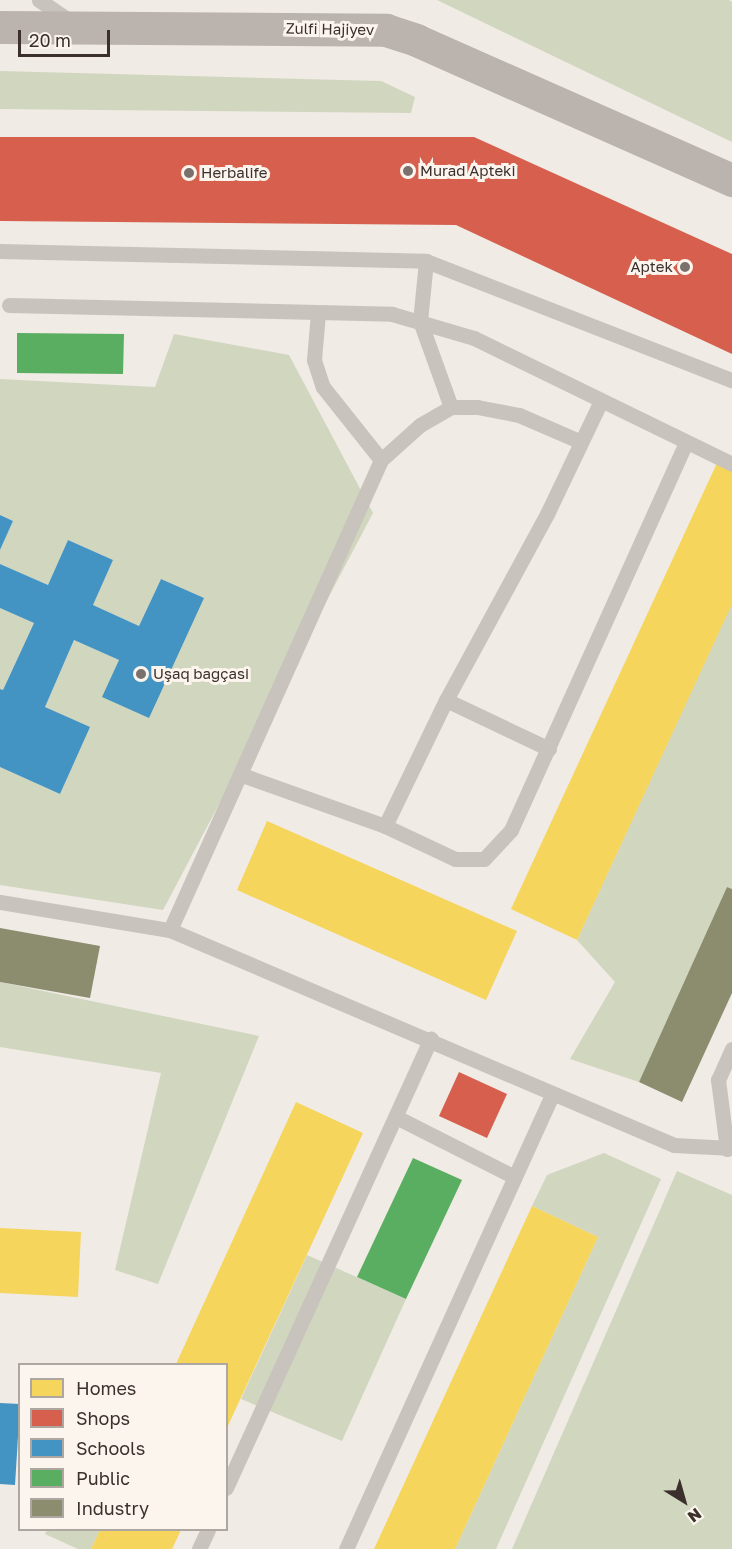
<!DOCTYPE html>
<html>
<head>
<meta charset="utf-8">
<style>
	body { margin:0 }
	#map { position:relative; width:732px; height:1549px; overflow:hidden; background:#f0ebe5; font-family:"Golos Text",sans-serif }
	div>[style] { position:absolute }
	.green>* { inset:0; background:#d1d6bf }
	.homes>* { inset:0; background:#f6d55c }
	.shops>* { inset:0; background:#d6604d }
	.schools>* { inset:0; background:#4393c3 }
	.public>* { inset:0; background:#5aae61 }
	.industry>* { inset:0; background:#8c8c6e }
	.service>* { height:15px; margin:-7.5px; padding:0 7.5px; transform-origin:7.5px; border-radius:7.5px; background:#c9c3be }
	.secondary>* { height:33px; margin:-16.5px; padding:0 16.5px; transform-origin:16.5px; border-radius:16.5px; background:#bab3ae }
	.dots>* { width:16px; height:16px; translate:-50% -50%; box-sizing:border-box; border:3px solid #fbf5ee; border-radius:50% }
	span { translate:-50% -50%; white-space:nowrap; text-align:center; line-height:1.15; -webkit-text-stroke:6px #fbf5ee; paint-order:stroke }
	.street-label { font-size:15px; color:#3b302b }
	.poi-label { font-size:15px; color:#3b302b }
	.left { translate:0 -50%; text-align:left }
	.right { translate:-100% -50%; text-align:right }
	.legend { position:absolute; left:18px; top:1363px; width:210px; height:168px; box-sizing:border-box; background:#fbf5ee; border:2px solid #aea6a0; margin:0; padding:8px 10px; list-style:none; font-size:18px; color:#3b302b }
	.legend li { display:flex; align-items:center; gap:12px; height:30px }
	.legend b { width:30px; border:2px solid #aea6a0 }
	.north { position:absolute; left:654px; top:1471px; width:60px; height:60px; -webkit-text-stroke:4px #fbf5ee; paint-order:stroke; rotate:143deg; font-size:16px; font-weight:700; line-height:24px; text-align:center; color:#3b302b }
	.north::after { content:''; display:block; margin:auto; width:21px; height:27px; background:#3b302b; clip-path:polygon(50% 0,100% 100%,50% 72%,0 100%) }
	.scale { position:absolute; left:18px; top:30px; width:92px; height:27px; box-sizing:border-box; border:3px solid #3b302b; border-top:0; padding-left:8px; font-size:18px; line-height:21px; white-space:nowrap; color:#3b302b; -webkit-text-stroke:4px #fbf5ee; paint-order:stroke }
</style>
</head>
<body>
<div id="map">
	<div class="green">
		<div style="clip-path:polygon(437px 0,729px 0,732px 2px,732px 142px)"></div>
		<div style="clip-path:polygon(0 71px,381px 81px,415px 97px,411px 113px,0 109px)"></div>
		<div style="clip-path:polygon(174px 334px,289px 355px,373px 513px,163px 910px,0 885px,0 767px,60px 794px,89px 727px,45px 707px,74px 640px,119px 660px,103px 697px,203px 598px,161px 579px,139px 626px,93px 605px,113px 560px,68px 540px,48px 585px,0 564px,0 550px,13px 521px,0 515px,0 379px,155px 387px)"></div>
		<div style="clip-path:polygon(732px 603px,732px 889px,727px 887px,639px 1082px,570px 1059px,615px 982px,577px 940px)"></div>
		<div style="clip-path:polygon(0 608px,34px 623px,3px 690px,0 689px)"></div>
		<div style="clip-path:polygon(0 982px,259px 1036px,158px 1284px,115px 1270px,161px 1073px,0 1047px)"></div>
		<div style="clip-path:polygon(604px 1153px,661px 1179px,496px 1549px,455px 1549px,598px 1237px,532px 1206px,547px 1175px)"></div>
		<div style="clip-path:polygon(677px 1171px,732px 1195px,732px 1549px,512px 1549px)"></div>
		<div style="clip-path:polygon(307px 1255px,406px 1299px,342px 1441px,241px 1399px)"></div>
		<div style="clip-path:polygon(47px 1530px,100px 1530px,91px 1549px,78px 1549px,45px 1534px)"></div>
	</div>
	<div class="homes">
		<div style="clip-path:polygon(717px 463px,732px 470px,732px 604px,577px 940px,511px 909px)"></div>
		<div style="clip-path:polygon(267px 821px,517px 931px,486px 1000px,237px 890px)"></div>
		<div style="clip-path:polygon(296px 1102px,363px 1133px,226px 1430px,226px 1364px,176px 1364px)"></div>
		<div style="clip-path:polygon(532px 1206px,598px 1237px,455px 1549px,374px 1549px)"></div>
		<div style="clip-path:polygon(0 1228px,81px 1232px,78px 1297px,0 1293px)"></div>
		<div style="clip-path:polygon(100px 1530px,181px 1530px,172px 1549px,91px 1549px)"></div>
	</div>
	<div class="shops">
		<div style="clip-path:polygon(0 137px,474px 137px,732px 254px,732px 354px,456px 225px,0 221px)"></div>
		<div style="clip-path:polygon(459px 1072px,507px 1094px,487px 1138px,439px 1116px)"></div>
	</div>
	<div class="schools">
		<div style="clip-path:polygon(0 515px,13px 521px,0 550px)"></div>
		<div style="clip-path:polygon(68px 540px,113px 560px,93px 605px,139px 626px,161px 579px,204px 598px,149px 718px,102px 697px,119px 660px,74px 640px,45px 707px,90px 727px,60px 794px,0 767px,0 689px,3px 690px,34px 623px,0 608px,0 564px,48px 585px)"></div>
		<div style="clip-path:polygon(0 1403px,20px 1404px,15px 1485px,0 1484px)"></div>
	</div>
	<div class="public">
		<div style="clip-path:polygon(17px 333px,124px 334px,123px 374px,17px 373px)"></div>
		<div style="clip-path:polygon(413px 1158px,462px 1180px,406px 1299px,357px 1277px)"></div>
	</div>
	<div class="industry">
		<div style="clip-path:polygon(727px 887px,732px 889px,732px 993px,682px 1102px,639px 1082px)"></div>
		<div style="clip-path:polygon(0 928px,100px 946px,90px 998px,0 982px)"></div>
	</div>
	<div class="service">
		<div style="left:39px;top:0;width:40px;rotate:34deg"></div>
		<div style="left:0;top:251px;width:426px;rotate:1.3deg"></div>
		<div style="left:426px;top:261px;width:328px;rotate:21.3deg"></div>
		<div style="left:426px;top:261px;width:60px;rotate:95.7deg"></div>
		<div style="left:420px;top:321px;width:91px;rotate:70.2deg"></div>
		<div style="left:9px;top:305px;width:383px;rotate:1.3deg"></div>
		<div style="left:392px;top:314px;width:85px;rotate:16.3deg"></div>
		<div style="left:474px;top:338px;width:287px;rotate:26deg"></div>
		<div style="left:318px;top:313px;width:47px;rotate:94.9deg"></div>
		<div style="left:314px;top:360px;width:28px;rotate:72deg"></div>
		<div style="left:323px;top:387px;width:93px;rotate:51.5deg"></div>
		<div style="left:446px;top:700px;width:114px;rotate:25.4deg"></div>
		<div style="left:242px;top:775px;width:152px;rotate:19.6deg"></div>
		<div style="left:385px;top:826px;width:140px;rotate:-64.2deg"></div>
		<div style="left:446px;top:700px;width:212px;rotate:-61.5deg"></div>
		<div style="left:547px;top:514px;width:125px;rotate:-64.5deg"></div>
		<div style="left:385px;top:826px;width:77px;rotate:25.2deg"></div>
		<div style="left:455px;top:859px;width:29px"></div>
		<div style="left:484px;top:859px;width:40px;rotate:-47deg"></div>
		<div style="left:511px;top:830px;width:423px;rotate:-65.7deg"></div>
		<div style="left:0;top:902px;width:172px;rotate:9.4deg"></div>
		<div style="left:170px;top:930px;width:548px;rotate:23.1deg"></div>
		<div style="left:674px;top:1145px;width:58px;rotate:3deg"></div>
		<div style="left:170px;top:930px;width:515px;rotate:-65.82deg"></div>
		<div style="left:381px;top:460px;width:52px;rotate:-41.9deg"></div>
		<div style="left:420px;top:425px;width:36px;rotate:-30deg"></div>
		<div style="left:451px;top:407px;width:26px"></div>
		<div style="left:477px;top:407px;width:43px;rotate:10.8deg"></div>
		<div style="left:519px;top:415px;width:65px;rotate:23.4deg"></div>
		<div style="left:396px;top:1117px;width:133px;rotate:26.8deg"></div>
		<div style="left:727px;top:1149px;width:70px;rotate:-97.4deg"></div>
		<div style="left:718px;top:1080px;width:34px;rotate:-66deg"></div>
		<div style="left:226px;top:1488px;width:494px;rotate:-65.5deg"></div>
		<div style="left:199px;top:1549px;width:21px;rotate:-65deg"></div>
		<div style="left:346px;top:1549px;width:499px;rotate:-65.6deg"></div>
	</div>
	<div class="secondary">
		<div style="left:0;top:27px;width:386px;rotate:0.4deg"></div>
		<div style="left:386px;top:30px;width:32px;rotate:18deg"></div>
		<div style="left:416px;top:40px;width:346px;rotate:23.9deg"></div>
	</div>
	<div class="dots">
		<div style="left:408px;top:171px;background:#7a716c"></div>
		<div style="left:189px;top:173px;background:#7a716c"></div>
		<div style="left:685px;top:267px;background:#7a716c"></div>
		<div style="left:141px;top:674px;background:#7a716c"></div>
	</div>
	<div class="street-label">
		<span style="left:330px;top:29px;rotate:1deg">Zulfi Hajiyev</span>
	</div>
	<div class="poi-label">
		<span class="left" style="left:420px;top:171px">Murad Apteki</span>
		<span class="left" style="left:201px;top:173px">Herbalife</span>
		<span class="right" style="left:673px;top:267px">Aptek</span>
		<span class="left" style="left:153px;top:674px">Uşaq bağçasi</span>
	</div>
	<ul class="legend">
	<li><b style="height:16px;background:#f6d55c"></b>Homes</li>
	<li><b style="height:16px;background:#d6604d"></b>Shops</li>
	<li><b style="height:16px;background:#4393c3"></b>Schools</li>
	<li><b style="height:16px;background:#5aae61"></b>Public</li>
	<li><b style="height:16px;background:#8c8c6e"></b>Industry</li>
	</ul>
	<div class="north">N</div>
	<div class="scale">20 m</div>
</div>
</body>
</html>
